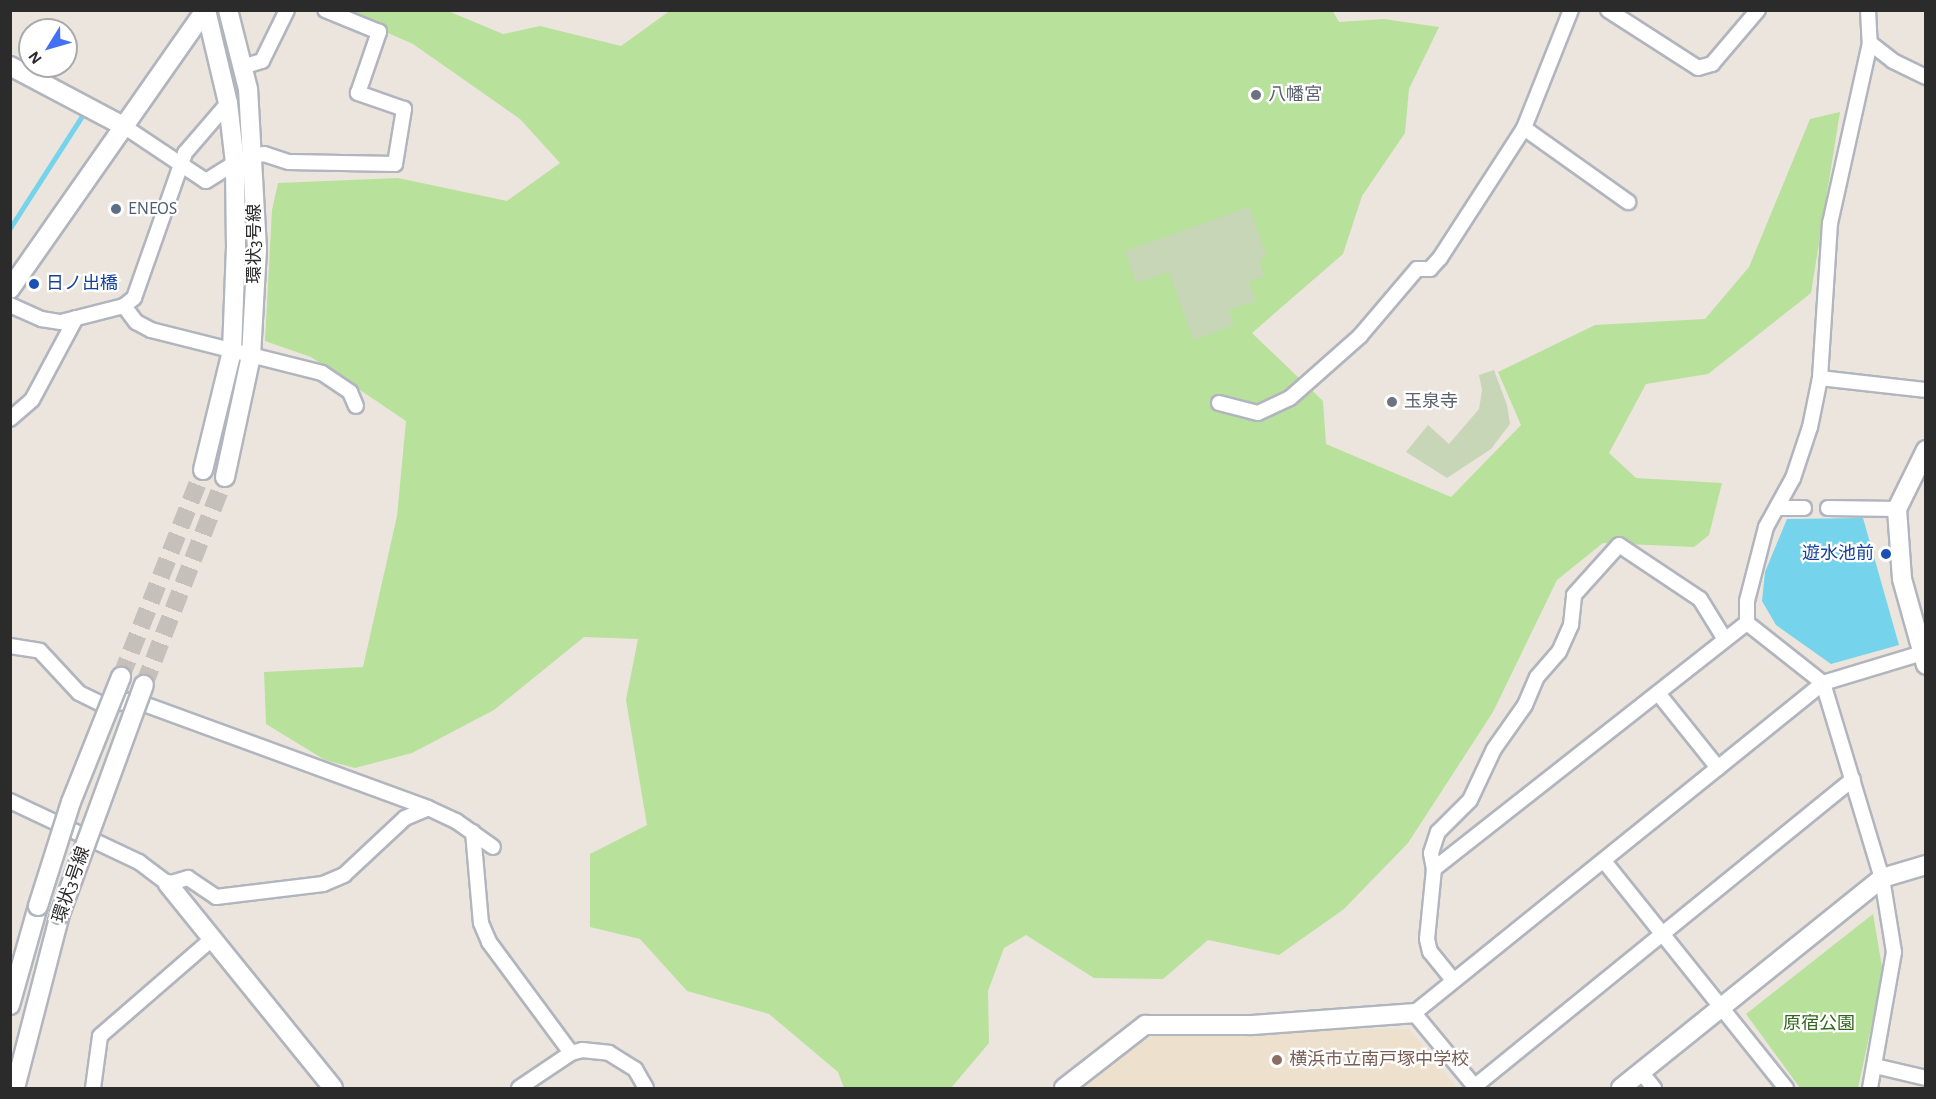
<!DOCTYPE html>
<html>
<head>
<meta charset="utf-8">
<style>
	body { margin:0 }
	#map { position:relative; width:1936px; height:1099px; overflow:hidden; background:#ece5de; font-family:"Alegreya Sans","Noto Sans JP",sans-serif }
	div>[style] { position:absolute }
	.education>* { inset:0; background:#ede1ce }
	.green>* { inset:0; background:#b8e19c }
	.cemetery>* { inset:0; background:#c7d6b6 }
	.water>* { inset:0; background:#75d3eb }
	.stream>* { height:5px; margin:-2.5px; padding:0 2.5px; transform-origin:2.5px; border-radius:2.5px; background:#75d3eb }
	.tertiary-tunnel>* { height:18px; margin-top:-9px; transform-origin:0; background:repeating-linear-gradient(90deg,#c5c0ba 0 18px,transparent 0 27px) }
	.roads { filter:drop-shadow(2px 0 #b1b5be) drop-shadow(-2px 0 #b1b5be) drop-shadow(0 2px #b1b5be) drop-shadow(0 -2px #b1b5be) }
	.minor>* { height:14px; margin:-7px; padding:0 7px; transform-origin:7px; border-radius:7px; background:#fff }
	.tertiary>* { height:18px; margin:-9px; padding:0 9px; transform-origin:9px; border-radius:9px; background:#fff }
	.bridges { filter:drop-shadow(2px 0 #b1b5be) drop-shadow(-2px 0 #b1b5be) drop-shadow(0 2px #b1b5be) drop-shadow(0 -2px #b1b5be) }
	.tertiary-bridge>* { height:18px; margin:-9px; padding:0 9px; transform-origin:9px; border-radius:9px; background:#fff }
	.dots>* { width:16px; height:16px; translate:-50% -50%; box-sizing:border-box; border:3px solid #fff; border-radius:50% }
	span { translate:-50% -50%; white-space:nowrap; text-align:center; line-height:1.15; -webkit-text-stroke:4.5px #fff; paint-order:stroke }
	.worship-label { font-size:18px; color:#5b616d }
	.left { translate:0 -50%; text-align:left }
	.service-label { font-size:18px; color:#4e5e75 }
	.street-label { font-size:18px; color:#2b2b2b }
	.transit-label { font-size:18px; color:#164399 }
	.right { translate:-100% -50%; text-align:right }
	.park-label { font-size:18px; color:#31671d }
	.education-label { font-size:18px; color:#785e54 }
	.frame { position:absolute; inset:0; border:12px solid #2b2b2b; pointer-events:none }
	.north { position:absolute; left:18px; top:18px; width:60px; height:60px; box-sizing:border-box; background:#fff; border:2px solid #aaa; border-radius:50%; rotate:233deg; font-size:16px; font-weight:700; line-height:24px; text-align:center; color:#2b2b2b }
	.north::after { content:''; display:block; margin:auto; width:21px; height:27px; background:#4470f4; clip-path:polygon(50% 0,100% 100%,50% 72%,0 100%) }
</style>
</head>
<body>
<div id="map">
	<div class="education">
		<div style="clip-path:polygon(1409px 1029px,1457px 1088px,1084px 1088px,1157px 1031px)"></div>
	</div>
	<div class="green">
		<div style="clip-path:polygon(671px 10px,1332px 10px,1339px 22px,1384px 19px,1439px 27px,1409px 89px,1405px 133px,1362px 196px,1343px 254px,1252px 333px,1323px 401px,1326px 444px,1451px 497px,1521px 425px,1498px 372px,1595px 325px,1705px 319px,1749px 267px,1810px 119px,1840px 112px,1811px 293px,1708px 374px,1646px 384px,1609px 453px,1636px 478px,1722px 483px,1709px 535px,1694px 547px,1603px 543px,1557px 580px,1493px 712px,1408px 843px,1344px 909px,1279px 955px,1208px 940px,1163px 979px,1094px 978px,1026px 935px,1004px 948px,988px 991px,989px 1043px,951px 1088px,844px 1088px,838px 1072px,769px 1014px,687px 991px,640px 939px,590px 927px,590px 854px,647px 825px,626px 700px,638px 639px,584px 637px,494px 710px,412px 753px,355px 768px,325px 760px,266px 724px,264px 672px,363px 667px,397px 516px,406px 421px,311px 357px,265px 341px,272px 210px,278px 183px,398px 178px,507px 201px,560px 163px,520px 119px,413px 44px,338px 11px,448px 11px,503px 34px,540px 26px,621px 46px)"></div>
		<div style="clip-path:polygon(1873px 914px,1883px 973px,1858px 1088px,1800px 1088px,1746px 1014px)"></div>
	</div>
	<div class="cemetery">
		<div style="clip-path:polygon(1249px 207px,1267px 256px,1259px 259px,1264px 276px,1249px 282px,1256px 301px,1229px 310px,1234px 325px,1193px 340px,1169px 272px,1136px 283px,1125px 251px)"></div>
		<div style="clip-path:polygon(1494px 370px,1507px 405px,1510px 424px,1491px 449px,1447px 478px,1406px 452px,1428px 425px,1449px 444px,1479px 409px,1482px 390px,1479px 375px)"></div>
	</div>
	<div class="water">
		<div style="clip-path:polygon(1863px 518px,1899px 645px,1831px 664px,1776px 625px,1762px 601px,1765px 572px,1787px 519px)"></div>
	</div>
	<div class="stream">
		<div style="left:10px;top:228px;width:133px;rotate:-57.3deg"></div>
	</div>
	<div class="tertiary-tunnel">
		<div style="left:121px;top:677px;width:223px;rotate:-68.4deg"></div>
		<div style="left:144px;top:685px;width:223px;rotate:-68.7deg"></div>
	</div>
	<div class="roads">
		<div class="minor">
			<div style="left:1608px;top:10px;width:107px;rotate:32.8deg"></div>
			<div style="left:1698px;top:68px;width:15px;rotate:-16deg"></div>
			<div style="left:1712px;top:64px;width:71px;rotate:-49.6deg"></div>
			<div style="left:1868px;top:10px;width:33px;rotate:87deg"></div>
			<div style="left:1870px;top:43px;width:184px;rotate:102.5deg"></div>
			<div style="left:1830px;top:223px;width:155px;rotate:93.7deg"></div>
			<div style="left:1820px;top:378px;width:50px;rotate:101.5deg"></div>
			<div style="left:1810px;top:427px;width:54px;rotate:108.4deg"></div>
			<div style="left:1793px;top:478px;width:56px;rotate:118.9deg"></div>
			<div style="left:1766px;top:527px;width:76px;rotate:104.4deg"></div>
			<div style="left:1747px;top:601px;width:22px;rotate:90deg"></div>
			<div style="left:1747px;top:623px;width:97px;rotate:38.3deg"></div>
			<div style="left:1823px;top:683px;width:204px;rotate:73.2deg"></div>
			<div style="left:1882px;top:878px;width:75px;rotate:80.8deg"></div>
			<div style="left:1894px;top:952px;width:138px;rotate:100deg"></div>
			<div style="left:1870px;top:43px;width:29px;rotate:38deg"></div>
			<div style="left:1893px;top:61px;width:37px;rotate:26deg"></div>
			<div style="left:242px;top:67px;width:21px;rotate:-17deg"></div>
			<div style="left:262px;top:61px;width:57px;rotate:-63.9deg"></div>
			<div style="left:125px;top:127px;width:97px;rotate:33.7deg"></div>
			<div style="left:206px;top:181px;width:34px;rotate:-32deg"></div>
			<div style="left:1524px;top:128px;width:128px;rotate:35.4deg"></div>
			<div style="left:254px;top:156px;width:10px;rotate:-11deg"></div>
			<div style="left:264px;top:154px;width:26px;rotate:18deg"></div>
			<div style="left:289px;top:162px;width:106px;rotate:1.1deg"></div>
			<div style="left:395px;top:164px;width:56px;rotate:-80.7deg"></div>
			<div style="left:404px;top:109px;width:49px;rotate:-160.8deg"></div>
			<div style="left:358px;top:93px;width:65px;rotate:-71deg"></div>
			<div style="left:379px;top:32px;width:58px;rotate:-157.8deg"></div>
			<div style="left:10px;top:305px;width:34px;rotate:24deg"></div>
			<div style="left:41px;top:319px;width:20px;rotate:9deg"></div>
			<div style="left:61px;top:322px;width:65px;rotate:-14.3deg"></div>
			<div style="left:124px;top:306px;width:13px;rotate:-39deg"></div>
			<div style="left:134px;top:298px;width:154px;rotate:-70.6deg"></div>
			<div style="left:185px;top:153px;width:66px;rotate:-49.3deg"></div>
			<div style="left:124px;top:306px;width:20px;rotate:53deg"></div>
			<div style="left:136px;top:322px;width:17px;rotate:28deg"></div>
			<div style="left:151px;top:330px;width:176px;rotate:14.1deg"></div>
			<div style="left:322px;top:373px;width:34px;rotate:34deg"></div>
			<div style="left:350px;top:392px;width:15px;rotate:67deg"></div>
			<div style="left:1820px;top:378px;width:107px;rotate:6.5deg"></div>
			<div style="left:1219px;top:403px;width:40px;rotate:14.4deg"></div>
			<div style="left:1258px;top:413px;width:35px;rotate:-25deg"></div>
			<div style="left:1290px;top:398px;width:94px;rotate:-41.5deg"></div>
			<div style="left:1360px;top:336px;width:88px;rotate:-49.6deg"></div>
			<div style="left:1417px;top:269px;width:13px"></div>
			<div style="left:1430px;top:269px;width:15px;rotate:-48deg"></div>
			<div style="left:1440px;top:258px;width:155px;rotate:-57.1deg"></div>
			<div style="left:1524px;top:128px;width:127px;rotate:-68.3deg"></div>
			<div style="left:10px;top:419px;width:29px;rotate:-41deg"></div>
			<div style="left:32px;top:400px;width:93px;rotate:-61.8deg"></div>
			<div style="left:1777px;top:508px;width:27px"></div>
			<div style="left:1828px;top:508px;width:69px;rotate:0.8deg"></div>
			<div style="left:10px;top:646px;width:30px;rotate:9deg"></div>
			<div style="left:40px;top:651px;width:57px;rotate:47.1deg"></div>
			<div style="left:79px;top:693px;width:30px;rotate:26deg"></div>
			<div style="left:106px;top:706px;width:28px;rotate:-13deg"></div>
			<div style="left:133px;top:700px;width:314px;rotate:20.1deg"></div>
			<div style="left:428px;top:808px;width:31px;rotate:25deg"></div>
			<div style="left:456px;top:821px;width:45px;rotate:35.1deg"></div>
			<div style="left:1658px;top:693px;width:96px;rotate:51.3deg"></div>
			<div style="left:10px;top:801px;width:143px;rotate:25.3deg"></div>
			<div style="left:139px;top:862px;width:36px;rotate:37deg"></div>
			<div style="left:168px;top:884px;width:21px;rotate:-17deg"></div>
			<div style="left:188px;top:878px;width:34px;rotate:34deg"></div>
			<div style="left:216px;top:897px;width:108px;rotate:-6.9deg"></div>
			<div style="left:323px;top:884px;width:23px;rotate:-23deg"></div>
			<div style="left:344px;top:875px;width:83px;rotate:-43.1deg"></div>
			<div style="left:405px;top:818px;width:25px;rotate:-23deg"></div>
			<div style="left:473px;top:832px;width:91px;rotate:85deg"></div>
			<div style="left:481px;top:923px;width:21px;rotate:67deg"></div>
			<div style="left:489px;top:942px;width:138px;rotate:53.5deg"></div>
			<div style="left:1604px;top:861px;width:291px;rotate:51.3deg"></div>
			<div style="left:1434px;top:869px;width:398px;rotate:-38.2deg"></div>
			<div style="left:1453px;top:980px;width:36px;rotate:-129deg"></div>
			<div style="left:1430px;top:952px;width:13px;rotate:-103deg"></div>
			<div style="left:1427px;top:939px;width:70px;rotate:-84.3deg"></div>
			<div style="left:1434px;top:869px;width:16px;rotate:-101deg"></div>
			<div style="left:1431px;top:853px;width:22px;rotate:-72deg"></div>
			<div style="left:1438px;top:832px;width:45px;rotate:-45deg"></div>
			<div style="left:1470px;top:800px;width:56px;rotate:-64.8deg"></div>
			<div style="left:1494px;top:749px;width:54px;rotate:-54.8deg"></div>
			<div style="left:1525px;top:705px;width:30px;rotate:-67deg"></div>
			<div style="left:1537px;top:677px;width:33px;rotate:-49deg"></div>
			<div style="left:1559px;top:652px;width:30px;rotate:-66deg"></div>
			<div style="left:1571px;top:625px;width:30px;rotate:-84deg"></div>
			<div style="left:1574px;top:595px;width:67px;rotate:-48deg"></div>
			<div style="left:1619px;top:545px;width:97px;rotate:33.7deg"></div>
			<div style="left:1700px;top:599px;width:46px;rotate:58.4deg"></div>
			<div style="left:1875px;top:1066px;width:52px;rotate:13.2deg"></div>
			<div style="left:1641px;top:1072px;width:21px;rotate:51deg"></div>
			<div style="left:1474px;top:1087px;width:488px;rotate:-39.1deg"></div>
			<div style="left:93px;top:1088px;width:52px;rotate:-82.3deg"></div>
			<div style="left:100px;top:1036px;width:150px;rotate:-40.9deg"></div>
			<div style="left:519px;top:1088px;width:63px;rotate:-33.9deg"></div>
			<div style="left:571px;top:1053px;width:11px;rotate:-15deg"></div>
			<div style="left:582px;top:1050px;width:27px;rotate:6deg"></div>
			<div style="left:609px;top:1053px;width:31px;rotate:32deg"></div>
			<div style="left:635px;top:1069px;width:22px;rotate:60deg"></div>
			<div style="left:1476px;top:1088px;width:97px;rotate:-129.6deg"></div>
			<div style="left:1414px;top:1013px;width:526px;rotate:-38.9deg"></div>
			<div style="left:1823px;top:683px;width:108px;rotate:-16.8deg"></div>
		</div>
		<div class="tertiary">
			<div style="left:10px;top:66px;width:130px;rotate:27.9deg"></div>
			<div style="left:10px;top:289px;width:340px;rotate:-55deg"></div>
			<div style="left:1926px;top:450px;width:66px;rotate:116.2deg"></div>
			<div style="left:1897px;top:509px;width:70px;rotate:85.9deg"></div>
			<div style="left:1902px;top:579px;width:89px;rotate:74.4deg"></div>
			<div style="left:203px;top:470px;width:122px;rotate:-76.3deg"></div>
			<div style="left:232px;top:351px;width:103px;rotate:-87.8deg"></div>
			<div style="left:236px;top:248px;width:85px;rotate:-90.7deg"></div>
			<div style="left:235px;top:163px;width:60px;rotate:-96.7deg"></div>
			<div style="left:228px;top:103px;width:96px;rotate:-103.3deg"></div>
			<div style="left:225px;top:477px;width:124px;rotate:-77.9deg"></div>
			<div style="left:251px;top:356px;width:107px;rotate:-86.8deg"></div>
			<div style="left:257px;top:249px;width:160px;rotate:-93.2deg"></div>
			<div style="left:248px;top:89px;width:81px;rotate:-104.2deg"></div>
			<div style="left:168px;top:884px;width:262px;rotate:51deg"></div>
			<div style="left:10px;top:1005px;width:103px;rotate:-74.2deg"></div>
			<div style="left:15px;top:1088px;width:180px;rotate:-75.5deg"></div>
			<div style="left:1064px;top:1088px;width:103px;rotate:-37.9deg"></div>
			<div style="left:1145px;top:1025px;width:106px"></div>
			<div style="left:1251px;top:1025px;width:163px;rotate:-4.2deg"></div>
			<div style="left:1621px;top:1088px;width:335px;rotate:-38.8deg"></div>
			<div style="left:1882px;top:878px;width:46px;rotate:-16.5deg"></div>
		</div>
	</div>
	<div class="bridges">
		<div class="tertiary-bridge">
			<div style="left:38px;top:906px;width:109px;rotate:-72.4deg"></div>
			<div style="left:71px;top:802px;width:135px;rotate:-68.2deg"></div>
			<div style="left:60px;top:914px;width:244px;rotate:-69.9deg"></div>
		</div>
	</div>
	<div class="dots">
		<div style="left:1256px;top:95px;background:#6b7280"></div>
		<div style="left:116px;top:209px;background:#5c6f8a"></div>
		<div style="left:34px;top:284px;background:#1a4fb4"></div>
		<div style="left:1392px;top:402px;background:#6b7280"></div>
		<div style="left:1886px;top:554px;background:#1a4fb4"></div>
		<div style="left:1277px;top:1060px;background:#8d6e63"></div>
	</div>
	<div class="worship-label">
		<span class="left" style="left:1268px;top:95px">八幡宮</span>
		<span class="left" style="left:1404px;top:402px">玉泉寺</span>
	</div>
	<div class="service-label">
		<span class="left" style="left:128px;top:209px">ENEOS</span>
	</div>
	<div class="street-label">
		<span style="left:255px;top:244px;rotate:-90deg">環状3号線</span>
		<span style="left:72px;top:885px;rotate:-71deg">環状3号線</span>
	</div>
	<div class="transit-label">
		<span class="left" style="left:46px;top:284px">日ノ出橋</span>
		<span class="right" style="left:1874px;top:554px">遊水池前</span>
	</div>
	<div class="park-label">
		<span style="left:1819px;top:1024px">原宿公園</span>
	</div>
	<div class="education-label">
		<span class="left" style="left:1289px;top:1060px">横浜市立南戸塚中学校</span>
	</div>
	<div class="frame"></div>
	<div class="north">N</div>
</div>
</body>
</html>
